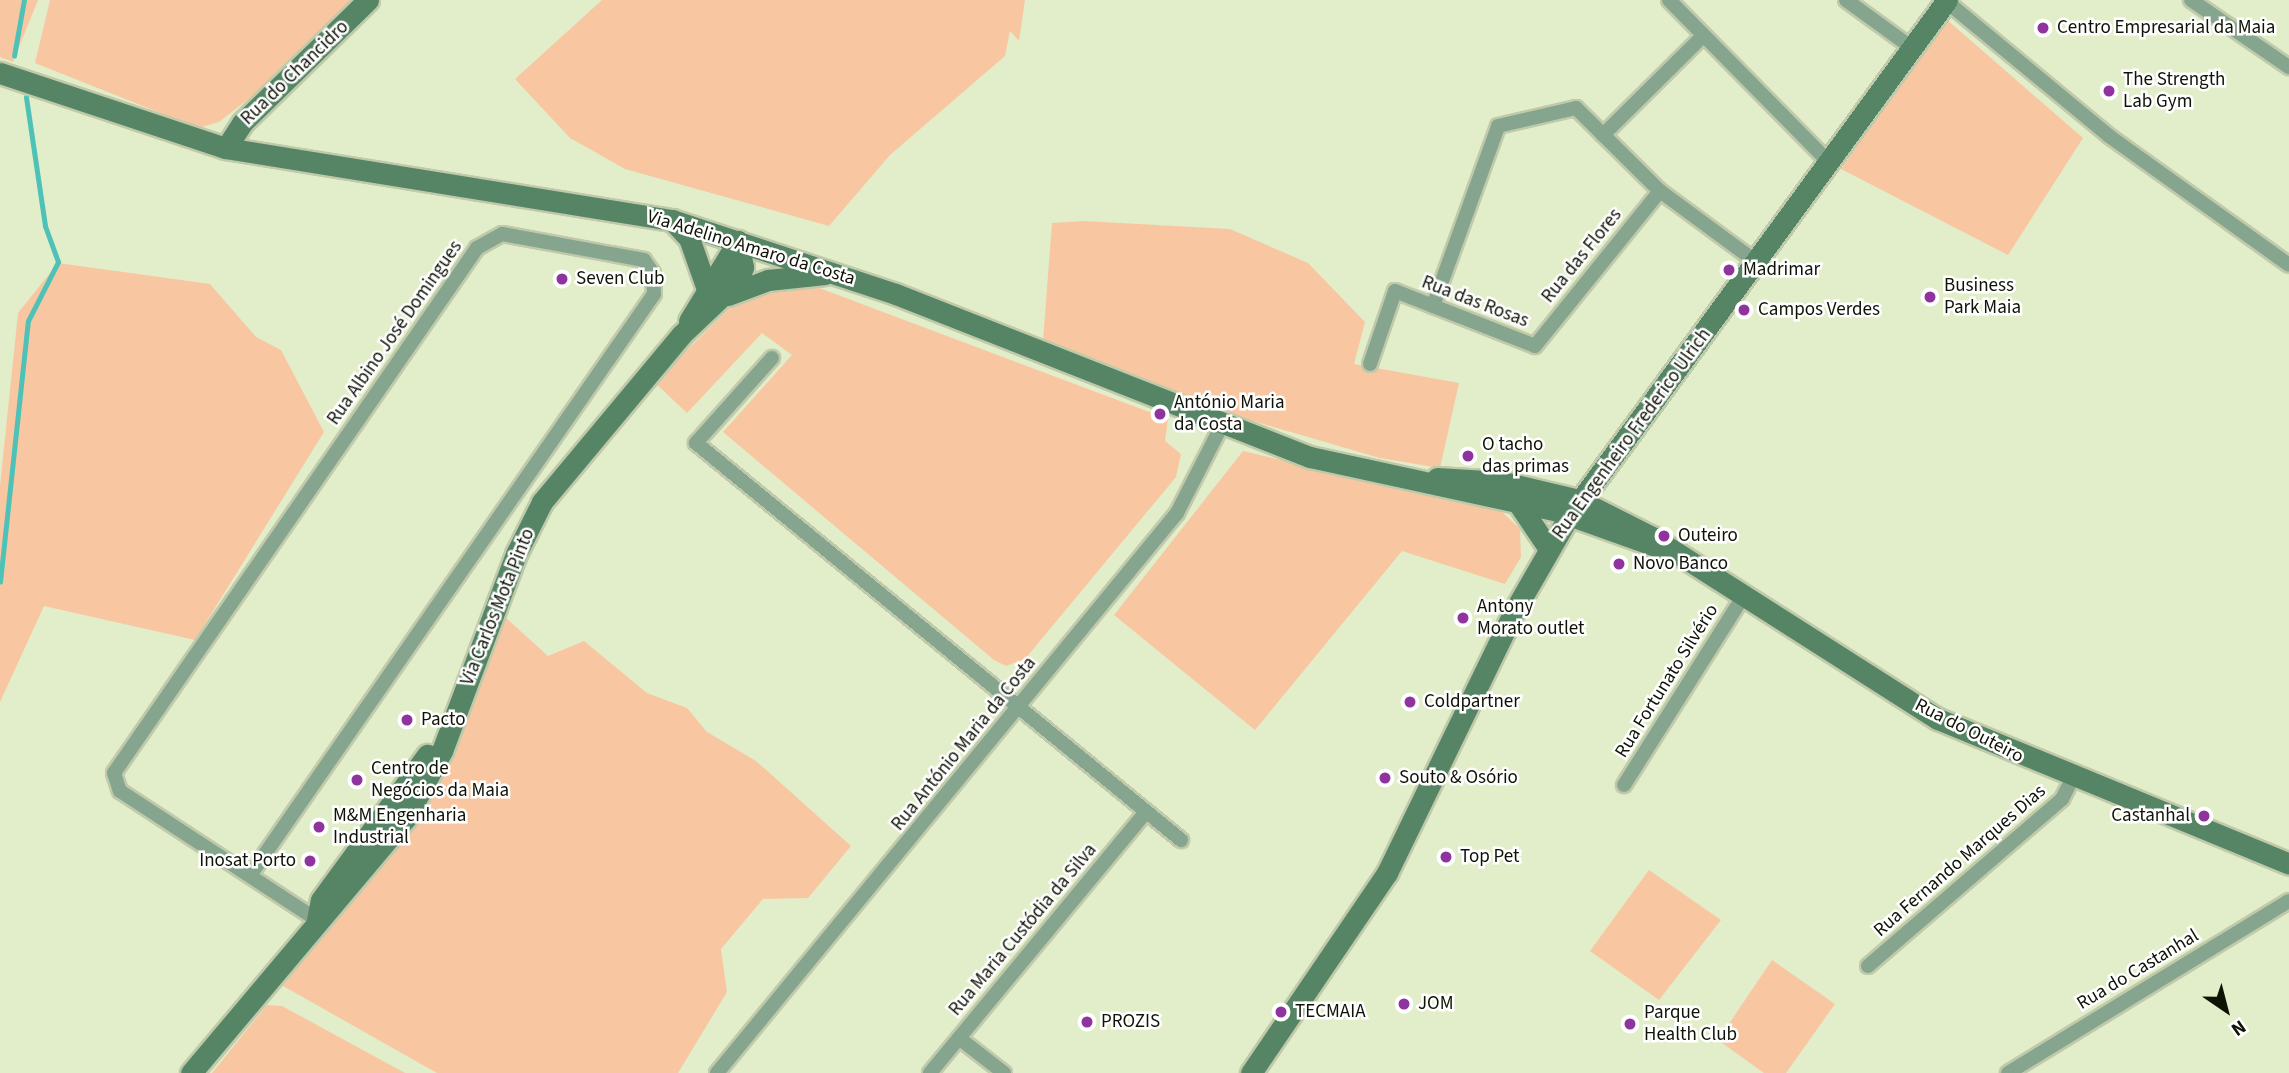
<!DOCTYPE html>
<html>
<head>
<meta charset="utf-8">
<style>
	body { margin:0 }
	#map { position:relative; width:2289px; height:1073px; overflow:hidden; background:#e2edc9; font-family:"Source Sans 3",sans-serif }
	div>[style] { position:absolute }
	.green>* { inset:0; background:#f8c7a2 }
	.stream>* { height:4.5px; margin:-2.25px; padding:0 2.25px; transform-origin:2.25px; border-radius:2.25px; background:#4ec2b7 }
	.roads { filter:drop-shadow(2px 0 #c0caaa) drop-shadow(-2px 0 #c0caaa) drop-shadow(0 2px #c0caaa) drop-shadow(0 -2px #c0caaa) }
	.street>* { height:14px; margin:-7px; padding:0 7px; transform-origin:7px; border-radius:7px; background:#86a58f }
	.secondary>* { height:21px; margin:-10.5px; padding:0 10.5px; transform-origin:10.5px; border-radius:10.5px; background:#558564 }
	.dots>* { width:19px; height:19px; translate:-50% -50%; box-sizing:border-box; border:4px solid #fff; border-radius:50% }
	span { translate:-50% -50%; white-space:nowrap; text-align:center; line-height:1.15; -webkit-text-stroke:5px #fff; paint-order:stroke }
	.poi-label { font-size:19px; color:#0f1306 }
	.left { translate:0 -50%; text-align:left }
	.right { translate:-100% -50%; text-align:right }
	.street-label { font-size:19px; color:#0f1306 }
	.north { position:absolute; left:2191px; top:975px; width:70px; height:70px; -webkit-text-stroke:5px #fff; paint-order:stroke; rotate:145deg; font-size:19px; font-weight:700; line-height:28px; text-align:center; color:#0f1306 }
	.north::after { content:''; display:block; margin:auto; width:24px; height:32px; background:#0f1306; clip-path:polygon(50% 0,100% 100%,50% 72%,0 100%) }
</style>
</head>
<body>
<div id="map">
	<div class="green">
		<div style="clip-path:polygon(0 0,38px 0,13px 62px,0 57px)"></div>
		<div style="clip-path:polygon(50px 0,352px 0,279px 75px,219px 122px,198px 128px,35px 63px)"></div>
		<div style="clip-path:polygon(602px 0,1025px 0,1019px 41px,1010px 31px,1005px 56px,890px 155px,829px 226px,625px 169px,570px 138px,515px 79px)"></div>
		<div style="clip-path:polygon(1946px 19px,2083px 138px,2008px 255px,1841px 169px)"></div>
		<div style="clip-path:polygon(1084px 221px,1230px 229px,1308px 263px,1365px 322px,1354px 364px,1459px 383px,1440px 468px,1380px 458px,1232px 415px,1043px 341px,1052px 223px)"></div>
		<div style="clip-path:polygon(58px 263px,210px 284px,256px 337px,281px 350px,324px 432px,195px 640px,44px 606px,0 702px,0 486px,18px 313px)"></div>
		<div style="clip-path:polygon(814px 286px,1168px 419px,1165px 441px,1181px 454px,1176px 477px,1025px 659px,1006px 666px,994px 660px,723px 432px,792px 355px,762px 333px,687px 413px,654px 382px,730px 308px,772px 291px)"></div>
		<div style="clip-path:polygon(1243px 451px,1502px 512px,1520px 529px,1521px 557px,1505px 584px,1402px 551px,1255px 730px,1114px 615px)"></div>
		<div style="clip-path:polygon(506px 618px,548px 656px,584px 641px,647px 693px,687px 708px,707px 732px,756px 761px,851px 846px,808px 898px,763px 899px,721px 949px,727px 992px,678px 1073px,437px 1073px,283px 986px,429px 803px)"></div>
		<div style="clip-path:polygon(1649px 870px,1721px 920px,1659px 1000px,1590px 951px)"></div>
		<div style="clip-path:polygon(1772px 960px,1835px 1004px,1786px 1073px,1764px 1073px,1718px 1040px)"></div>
		<div style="clip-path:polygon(267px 1005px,282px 1006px,405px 1073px,212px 1073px)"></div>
	</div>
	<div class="stream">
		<div style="left:14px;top:56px;width:57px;rotate:-79.9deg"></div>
		<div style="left:0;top:582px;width:262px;rotate:-83.9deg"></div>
		<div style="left:28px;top:321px;width:66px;rotate:-63deg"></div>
		<div style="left:58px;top:262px;width:38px;rotate:-110deg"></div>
		<div style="left:45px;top:226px;width:130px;rotate:-98.4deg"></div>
	</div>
	<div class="roads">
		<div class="street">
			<div style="left:1669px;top:0;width:231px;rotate:45.4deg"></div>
			<div style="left:1846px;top:0;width:82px;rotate:36deg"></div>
			<div style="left:2191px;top:0;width:119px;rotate:34.4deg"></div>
			<div style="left:1946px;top:1px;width:212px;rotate:39.6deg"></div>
			<div style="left:2109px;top:136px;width:221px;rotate:35.6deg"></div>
			<div style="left:1603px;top:135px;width:141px;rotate:-44.7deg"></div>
			<div style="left:1433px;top:306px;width:191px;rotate:-70.1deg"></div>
			<div style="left:1498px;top:126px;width:80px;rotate:-13deg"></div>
			<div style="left:1576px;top:108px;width:118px;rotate:44.7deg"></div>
			<div style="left:1660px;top:191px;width:123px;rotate:36.4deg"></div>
			<div style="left:772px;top:358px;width:114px;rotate:131.8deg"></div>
			<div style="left:696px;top:443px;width:627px;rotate:39.3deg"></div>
			<div style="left:1370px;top:364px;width:77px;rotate:-71.1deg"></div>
			<div style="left:1395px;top:291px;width:150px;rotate:21.4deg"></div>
			<div style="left:1535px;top:346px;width:199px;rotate:-51.1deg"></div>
			<div style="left:1624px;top:785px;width:222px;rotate:-57.7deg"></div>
			<div style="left:251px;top:874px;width:706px;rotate:-55.21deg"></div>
			<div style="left:654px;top:294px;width:21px;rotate:-93deg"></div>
			<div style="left:653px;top:273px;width:16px;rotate:-125deg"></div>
			<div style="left:644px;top:260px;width:144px;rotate:-169.6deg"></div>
			<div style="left:502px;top:234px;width:29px;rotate:151deg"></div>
			<div style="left:477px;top:248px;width:638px;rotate:124.66deg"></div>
			<div style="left:114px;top:773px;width:19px;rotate:72deg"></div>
			<div style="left:120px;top:791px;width:235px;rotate:33.2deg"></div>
			<div style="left:1868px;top:966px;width:256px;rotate:-40.7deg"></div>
			<div style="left:2062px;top:799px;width:22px;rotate:-63deg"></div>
			<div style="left:959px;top:1038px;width:57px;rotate:37.9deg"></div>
			<div style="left:717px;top:1073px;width:725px;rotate:-50.6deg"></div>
			<div style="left:1177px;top:513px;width:97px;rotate:-62.9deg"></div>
			<div style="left:930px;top:1073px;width:339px;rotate:-50.4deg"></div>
			<div style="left:2008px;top:1073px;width:329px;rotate:-31.5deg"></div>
		</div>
		<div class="secondary">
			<div style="left:0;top:73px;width:238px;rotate:18.4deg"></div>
			<div style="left:226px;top:148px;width:452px;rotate:9.2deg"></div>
			<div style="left:672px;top:220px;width:236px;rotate:18.3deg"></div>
			<div style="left:896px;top:294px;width:445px;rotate:21.5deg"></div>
			<div style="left:1310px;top:457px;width:254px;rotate:12.3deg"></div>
			<div style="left:1558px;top:511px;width:121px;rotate:19.8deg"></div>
			<div style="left:226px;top:148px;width:30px;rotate:-57deg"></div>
			<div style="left:242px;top:123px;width:176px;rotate:-44.3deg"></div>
			<div style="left:672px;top:220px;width:25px;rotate:47deg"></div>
			<div style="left:689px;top:238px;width:54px;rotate:70.6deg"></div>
			<div style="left:728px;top:295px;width:43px;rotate:-20.6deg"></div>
			<div style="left:768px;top:280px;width:57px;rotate:-6deg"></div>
			<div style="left:689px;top:321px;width:94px;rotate:-58.5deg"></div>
			<div style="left:1437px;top:478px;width:66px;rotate:3.5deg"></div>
			<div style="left:1503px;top:482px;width:78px;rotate:13.3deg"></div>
			<div style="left:1579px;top:500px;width:82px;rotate:26.9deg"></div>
			<div style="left:1652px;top:537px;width:339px;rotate:32.5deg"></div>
			<div style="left:1938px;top:719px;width:380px;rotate:22.4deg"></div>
			<div style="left:1520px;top:506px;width:52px;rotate:56deg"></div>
			<div style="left:317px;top:920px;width:20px;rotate:-79deg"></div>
			<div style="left:321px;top:900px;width:180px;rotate:-53.8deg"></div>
			<div style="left:191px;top:1073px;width:334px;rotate:-49.9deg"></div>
			<div style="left:406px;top:818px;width:76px;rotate:-61.8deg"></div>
			<div style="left:442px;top:751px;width:210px;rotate:-69.4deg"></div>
			<div style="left:516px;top:554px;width:58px;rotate:-63.4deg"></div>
			<div style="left:542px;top:502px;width:217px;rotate:-50.2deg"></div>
			<div style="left:681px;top:335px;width:79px;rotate:-43.5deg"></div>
			<div style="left:738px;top:281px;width:15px;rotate:-70deg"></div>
			<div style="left:743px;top:267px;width:26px;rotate:-101deg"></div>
			<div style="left:1251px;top:1073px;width:242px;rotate:-55.8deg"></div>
			<div style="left:1387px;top:873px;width:287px;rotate:-64.1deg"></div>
			<div style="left:1512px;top:615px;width:114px;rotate:-60.1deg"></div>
			<div style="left:1569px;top:516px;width:640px;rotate:-53.78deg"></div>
		</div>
	</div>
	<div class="dots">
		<div style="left:2043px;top:28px;background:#8f349f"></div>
		<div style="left:2109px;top:91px;background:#8f349f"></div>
		<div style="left:1729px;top:270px;background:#8f349f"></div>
		<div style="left:562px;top:279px;background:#8f349f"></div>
		<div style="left:1930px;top:297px;background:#8f349f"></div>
		<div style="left:1744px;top:310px;background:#8f349f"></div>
		<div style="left:1160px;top:414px;background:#8f349f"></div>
		<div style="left:1468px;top:456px;background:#8f349f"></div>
		<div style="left:1664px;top:536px;background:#8f349f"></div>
		<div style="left:1619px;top:564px;background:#8f349f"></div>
		<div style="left:1463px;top:618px;background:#8f349f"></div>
		<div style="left:1410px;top:702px;background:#8f349f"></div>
		<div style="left:407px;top:720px;background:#8f349f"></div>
		<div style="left:1385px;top:778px;background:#8f349f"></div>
		<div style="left:357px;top:780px;background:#8f349f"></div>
		<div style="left:2204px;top:816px;background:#8f349f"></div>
		<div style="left:319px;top:827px;background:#8f349f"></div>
		<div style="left:1446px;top:857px;background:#8f349f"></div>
		<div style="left:310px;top:861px;background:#8f349f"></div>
		<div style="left:1404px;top:1004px;background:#8f349f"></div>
		<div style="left:1281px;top:1012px;background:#8f349f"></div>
		<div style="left:1087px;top:1022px;background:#8f349f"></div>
		<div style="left:1630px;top:1024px;background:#8f349f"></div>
	</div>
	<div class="poi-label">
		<span class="left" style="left:2057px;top:28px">Centro Empresarial da Maia</span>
		<span class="left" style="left:2123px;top:91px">The Strength<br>Lab Gym</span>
		<span class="left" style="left:1743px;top:270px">Madrimar</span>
		<span class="left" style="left:576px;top:279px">Seven Club</span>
		<span class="left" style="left:1944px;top:297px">Business<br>Park Maia</span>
		<span class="left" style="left:1758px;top:310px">Campos Verdes</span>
		<span class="left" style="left:1174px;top:414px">António Maria<br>da Costa</span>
		<span class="left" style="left:1482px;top:456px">O tacho<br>das primas</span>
		<span class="left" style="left:1678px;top:536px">Outeiro</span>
		<span class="left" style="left:1633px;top:564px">Novo Banco</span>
		<span class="left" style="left:1477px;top:618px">Antony<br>Morato outlet</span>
		<span class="left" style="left:1424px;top:702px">Coldpartner</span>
		<span class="left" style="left:421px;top:720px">Pacto</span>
		<span class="left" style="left:371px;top:780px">Centro de<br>Negócios da Maia</span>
		<span class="left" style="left:1399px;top:778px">Souto &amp; Osório</span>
		<span class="left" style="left:333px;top:827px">M&amp;M Engenharia<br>Industrial</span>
		<span class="right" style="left:2190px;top:816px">Castanhal</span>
		<span class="left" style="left:1460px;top:857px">Top Pet</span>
		<span class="right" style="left:296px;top:861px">Inosat Porto</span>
		<span class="left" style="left:1418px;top:1004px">JOM</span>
		<span class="left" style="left:1295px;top:1012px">TECMAIA</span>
		<span class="left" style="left:1644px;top:1024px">Parque<br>Health Club</span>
		<span class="left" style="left:1101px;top:1022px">PROZIS</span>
	</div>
	<div class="street-label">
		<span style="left:295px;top:73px;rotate:-44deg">Rua do Chancidro</span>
		<span style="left:751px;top:248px;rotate:17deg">Via Adelino Amaro da Costa</span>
		<span style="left:1582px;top:256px;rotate:-51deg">Rua das Flores</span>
		<span style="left:1475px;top:302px;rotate:21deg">Rua das Rosas</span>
		<span style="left:395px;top:333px;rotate:-55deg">Rua Albino José Domingues</span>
		<span style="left:1632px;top:434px;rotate:-54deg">Rua Engenheiro Frederico Ulrich</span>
		<span style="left:498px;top:607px;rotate:-68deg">Via Carlos Mota Pinto</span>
		<span style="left:1667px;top:681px;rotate:-58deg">Rua Fortunato Silvério</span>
		<span style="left:1969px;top:731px;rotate:27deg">Rua do Outeiro</span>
		<span style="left:964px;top:744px;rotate:-51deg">Rua António Maria da Costa</span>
		<span style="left:1960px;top:861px;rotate:-41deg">Rua Fernando Marques Dias</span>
		<span style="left:1023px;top:930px;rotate:-50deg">Rua Maria Custódia da Silva</span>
		<span style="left:2138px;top:970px;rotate:-31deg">Rua do Castanhal</span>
	</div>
	<div class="north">N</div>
</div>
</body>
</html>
